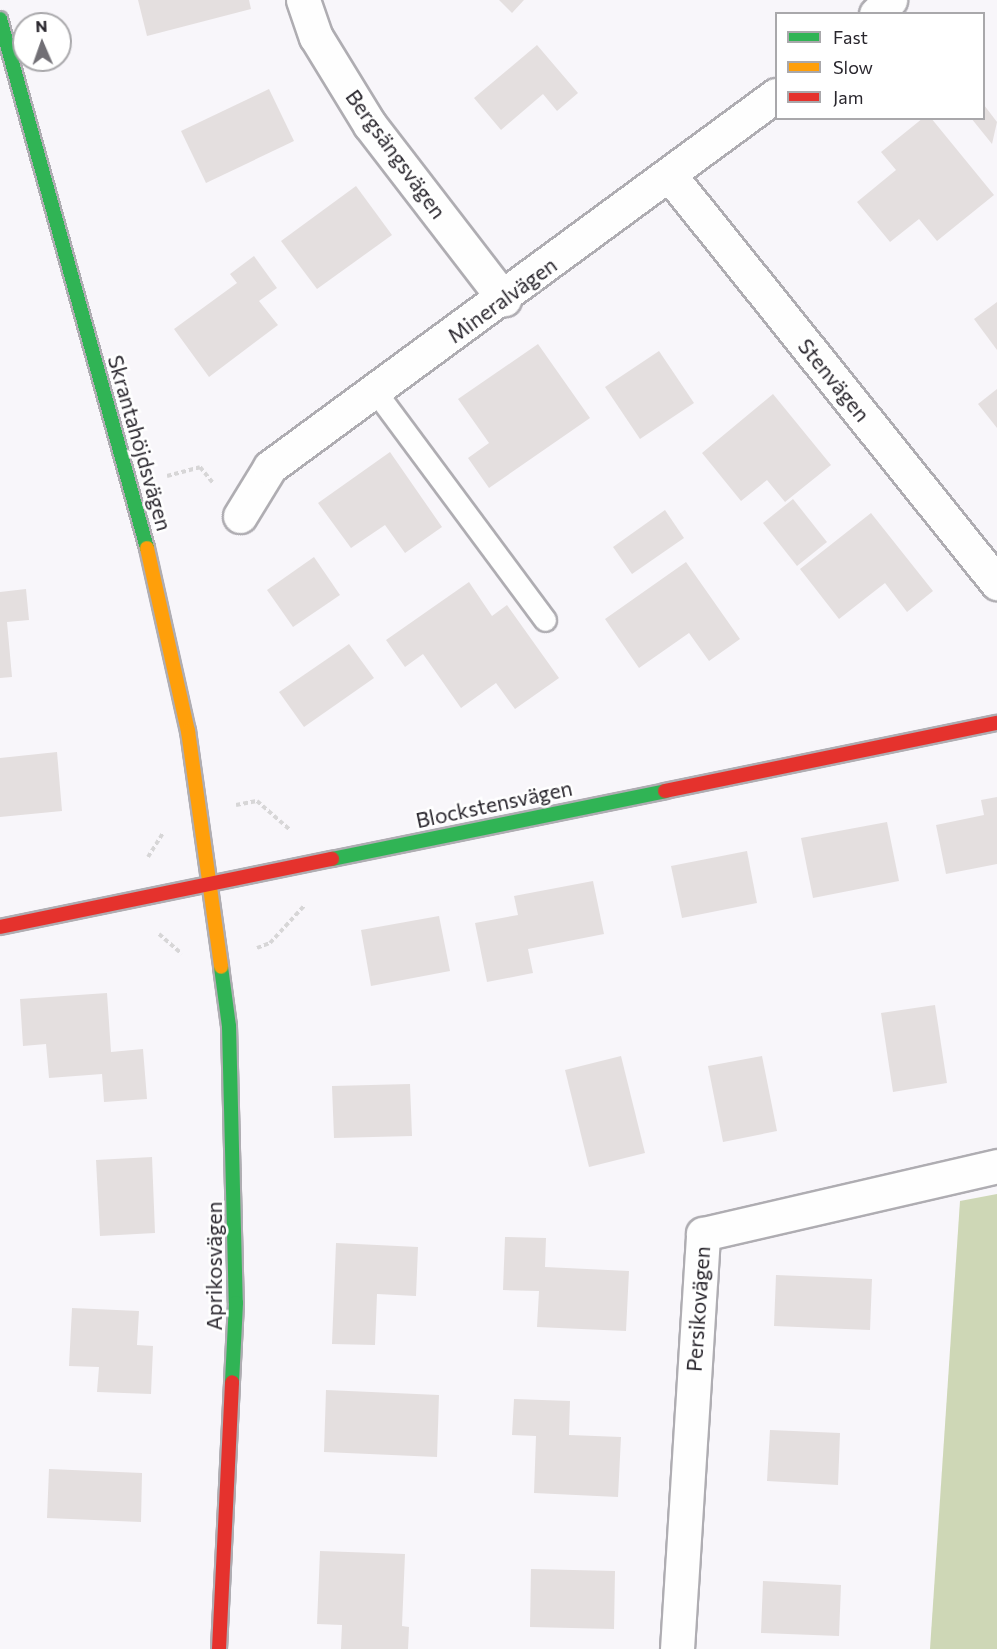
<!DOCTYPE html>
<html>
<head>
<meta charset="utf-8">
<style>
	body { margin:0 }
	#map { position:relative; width:997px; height:1649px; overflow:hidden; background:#f8f6fa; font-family:Commissioner,sans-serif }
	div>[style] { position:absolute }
	.forest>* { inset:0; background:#ced7b6 }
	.building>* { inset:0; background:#e4dfdf }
	.path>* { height:4px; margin-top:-2px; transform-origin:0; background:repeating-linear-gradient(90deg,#d7d6d7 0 4.5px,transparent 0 7.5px) }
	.roads { filter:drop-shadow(2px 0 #afadb2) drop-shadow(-2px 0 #afadb2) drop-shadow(0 2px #afadb2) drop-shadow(0 -2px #afadb2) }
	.lane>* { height:21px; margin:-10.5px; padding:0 10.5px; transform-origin:10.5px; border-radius:10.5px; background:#fefefe }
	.street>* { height:33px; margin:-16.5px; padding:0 16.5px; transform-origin:16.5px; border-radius:16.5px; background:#fefefe }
	.fast>* { height:14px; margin:-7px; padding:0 7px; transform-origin:7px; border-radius:7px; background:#30b455 }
	.slow>* { height:14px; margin:-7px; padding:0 7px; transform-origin:7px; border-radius:7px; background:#ff9f0a }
	.jam>* { height:14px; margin:-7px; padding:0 7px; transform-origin:7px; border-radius:7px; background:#e5322d }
	span { translate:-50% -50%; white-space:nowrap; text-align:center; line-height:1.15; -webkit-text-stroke:5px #fff; paint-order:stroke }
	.street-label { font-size:21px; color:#29262d }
	.legend { position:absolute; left:775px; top:12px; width:210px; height:108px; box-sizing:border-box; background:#fff; border:2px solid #a9a8ab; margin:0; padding:8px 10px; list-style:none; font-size:18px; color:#29262d }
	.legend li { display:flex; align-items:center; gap:12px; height:30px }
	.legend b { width:30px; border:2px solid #a9a8ab }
	.north { position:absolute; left:12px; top:12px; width:60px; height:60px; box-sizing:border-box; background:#fff; border:2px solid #a9a8ab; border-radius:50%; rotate:358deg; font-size:16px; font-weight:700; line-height:24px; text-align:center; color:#29262d }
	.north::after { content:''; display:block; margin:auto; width:21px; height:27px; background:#716f75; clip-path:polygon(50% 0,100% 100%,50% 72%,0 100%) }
</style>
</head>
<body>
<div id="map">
	<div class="forest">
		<div style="clip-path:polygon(997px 1194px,997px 1649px,930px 1649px,960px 1201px)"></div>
	</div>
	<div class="building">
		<div style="clip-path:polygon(138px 0,249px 0,251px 9px,147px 36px)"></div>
		<div style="clip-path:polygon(499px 0,524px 0,512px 13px)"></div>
		<div style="clip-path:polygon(537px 45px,578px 93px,557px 111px,543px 94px,501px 130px,474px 98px)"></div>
		<div style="clip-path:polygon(269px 89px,294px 141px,206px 183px,181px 131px)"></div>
		<div style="clip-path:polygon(984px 105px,997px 122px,992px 144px,971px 118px,984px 118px)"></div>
		<div style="clip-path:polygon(923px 118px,931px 118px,994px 195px,937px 241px,919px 219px,890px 242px,857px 202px,896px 170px,881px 152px)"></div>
		<div style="clip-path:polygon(356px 186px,392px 235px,317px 289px,281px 241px)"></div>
		<div style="clip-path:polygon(254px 256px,277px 288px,259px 301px,278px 325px,209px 377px,174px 329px,237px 283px,230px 274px)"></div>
		<div style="clip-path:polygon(997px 302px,997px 350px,974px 319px)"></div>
		<div style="clip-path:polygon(538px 344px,590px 418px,489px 488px,468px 458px,489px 443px,458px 399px)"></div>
		<div style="clip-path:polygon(659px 351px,694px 403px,640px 439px,605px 387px)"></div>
		<div style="clip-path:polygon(997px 389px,997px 428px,978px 404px)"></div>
		<div style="clip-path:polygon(773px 394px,831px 465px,785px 502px,767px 480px,741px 501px,702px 453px)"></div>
		<div style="clip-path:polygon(390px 452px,442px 527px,405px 553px,385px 525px,351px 548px,318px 503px)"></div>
		<div style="clip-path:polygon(793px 499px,827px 542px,797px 566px,763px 523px)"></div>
		<div style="clip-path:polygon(665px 510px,684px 538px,632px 574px,613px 547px)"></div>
		<div style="clip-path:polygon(871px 513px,933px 591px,907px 612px,885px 583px,839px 619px,800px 569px)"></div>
		<div style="clip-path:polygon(314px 557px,340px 595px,293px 627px,267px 590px)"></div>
		<div style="clip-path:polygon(686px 562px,740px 639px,709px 661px,689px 633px,639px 668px,605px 619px)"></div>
		<div style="clip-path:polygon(469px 582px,492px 616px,507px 605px,559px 678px,515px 709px,496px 683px,461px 708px,423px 654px,405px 667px,386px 640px)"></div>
		<div style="clip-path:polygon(26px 589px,29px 620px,7px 622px,12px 677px,0 678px,0 592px)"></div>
		<div style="clip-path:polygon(349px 644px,374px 678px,304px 727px,279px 692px)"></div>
		<div style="clip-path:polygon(57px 752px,62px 811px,0 817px,0 758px)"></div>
		<div style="clip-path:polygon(997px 797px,997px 864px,946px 874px,936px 825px,984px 815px,981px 800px)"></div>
		<div style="clip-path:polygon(887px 822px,899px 881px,813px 898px,801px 838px)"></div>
		<div style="clip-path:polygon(747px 851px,757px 903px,682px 918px,671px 866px)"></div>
		<div style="clip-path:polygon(593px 881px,604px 934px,528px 949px,533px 973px,487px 982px,475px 923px,518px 915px,514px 896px)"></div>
		<div style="clip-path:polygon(439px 916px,450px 971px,371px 986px,361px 930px)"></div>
		<div style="clip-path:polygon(107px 993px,111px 1052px,143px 1049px,147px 1099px,104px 1102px,102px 1074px,49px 1078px,46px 1044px,23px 1046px,20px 999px)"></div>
		<div style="clip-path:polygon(935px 1005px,947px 1083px,893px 1092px,881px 1013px)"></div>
		<div style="clip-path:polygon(621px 1056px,645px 1153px,589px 1167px,565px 1070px)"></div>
		<div style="clip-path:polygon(762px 1056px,777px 1131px,723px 1142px,708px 1066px)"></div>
		<div style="clip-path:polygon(410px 1084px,412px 1136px,334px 1138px,332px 1086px)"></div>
		<div style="clip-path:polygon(152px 1157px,155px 1233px,100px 1236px,96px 1160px)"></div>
		<div style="clip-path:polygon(505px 1237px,546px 1238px,545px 1267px,629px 1271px,626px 1331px,537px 1327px,539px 1291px,503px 1290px)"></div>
		<div style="clip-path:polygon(336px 1243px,418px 1247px,416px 1296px,377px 1294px,375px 1345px,332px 1344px)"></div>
		<div style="clip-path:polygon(776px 1275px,872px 1279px,870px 1330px,774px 1326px)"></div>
		<div style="clip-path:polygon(72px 1308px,139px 1311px,137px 1345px,153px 1346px,151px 1394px,97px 1392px,99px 1367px,69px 1366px)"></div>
		<div style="clip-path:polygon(326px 1390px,439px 1395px,437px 1457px,324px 1452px)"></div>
		<div style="clip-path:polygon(514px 1399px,570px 1401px,569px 1435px,621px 1437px,618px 1497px,534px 1493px,536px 1436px,512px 1435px)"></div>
		<div style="clip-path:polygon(770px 1430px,840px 1433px,838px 1485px,767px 1481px)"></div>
		<div style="clip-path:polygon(49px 1469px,142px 1473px,141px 1522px,47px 1518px)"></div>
		<div style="clip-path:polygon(320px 1551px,405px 1554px,402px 1626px,409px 1627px,408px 1649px,341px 1649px,342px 1625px,317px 1624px)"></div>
		<div style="clip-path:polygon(531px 1569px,615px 1571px,614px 1629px,530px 1627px)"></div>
		<div style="clip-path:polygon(763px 1581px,841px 1585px,839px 1636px,761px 1633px)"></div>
	</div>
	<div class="path">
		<div style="left:167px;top:476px;width:34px;rotate:-15deg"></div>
		<div style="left:200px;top:467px;width:22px;rotate:51deg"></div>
		<div style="left:236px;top:805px;width:21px;rotate:-11deg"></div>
		<div style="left:257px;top:801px;width:43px;rotate:41.2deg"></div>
		<div style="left:148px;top:857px;width:28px;rotate:-58deg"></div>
		<div style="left:159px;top:934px;width:30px;rotate:41deg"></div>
		<div style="left:257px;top:948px;width:14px;rotate:-21deg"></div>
		<div style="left:270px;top:943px;width:50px;rotate:-47.4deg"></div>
	</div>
	<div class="roads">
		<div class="lane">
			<div style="left:375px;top:391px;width:285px;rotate:53.4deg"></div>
		</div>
		<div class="street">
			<div style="left:303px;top:0;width:39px;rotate:71deg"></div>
			<div style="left:316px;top:37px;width:103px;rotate:58.5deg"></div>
			<div style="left:370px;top:125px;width:220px;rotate:52.4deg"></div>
			<div style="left:876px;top:14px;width:20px;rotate:-45deg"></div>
			<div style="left:671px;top:177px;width:521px;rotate:51.24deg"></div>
			<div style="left:240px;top:516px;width:57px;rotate:-58.5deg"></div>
			<div style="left:270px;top:467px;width:628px;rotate:-36.32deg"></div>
			<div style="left:677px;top:1649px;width:416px;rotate:-86.4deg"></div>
			<div style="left:703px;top:1234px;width:302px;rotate:-13deg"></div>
		</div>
		<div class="fast">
			<div style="left:0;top:19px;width:549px;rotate:74.47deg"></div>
			<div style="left:332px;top:859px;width:340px;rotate:-11.5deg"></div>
			<div style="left:221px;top:967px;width:60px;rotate:82.3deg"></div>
			<div style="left:229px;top:1026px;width:277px;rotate:88.6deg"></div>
			<div style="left:236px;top:1303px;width:79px;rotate:92.9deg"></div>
		</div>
		<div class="slow">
			<div style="left:147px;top:548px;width:188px;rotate:77.4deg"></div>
			<div style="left:188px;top:731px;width:238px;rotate:82deg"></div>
		</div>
		<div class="jam">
			<div style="left:665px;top:791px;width:339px;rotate:-11.6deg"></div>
			<div style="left:0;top:927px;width:339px;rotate:-11.6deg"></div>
			<div style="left:219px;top:1649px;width:267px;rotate:-87.2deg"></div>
		</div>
	</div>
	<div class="street-label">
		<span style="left:396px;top:154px;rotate:54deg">Bergsängsvägen</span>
		<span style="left:502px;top:300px;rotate:-36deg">Mineralvägen</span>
		<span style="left:834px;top:380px;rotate:51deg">Stenvägen</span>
		<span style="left:140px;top:443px;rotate:74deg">Skrantahöjdsvägen</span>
		<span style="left:494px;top:804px;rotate:-12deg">Blockstensvägen</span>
		<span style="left:214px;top:1266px;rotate:-90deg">Aprikosvägen</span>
		<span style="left:698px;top:1309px;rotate:-86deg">Persikovägen</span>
	</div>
	<ul class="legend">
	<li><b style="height:8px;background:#30b455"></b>Fast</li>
	<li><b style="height:8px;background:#ff9f0a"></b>Slow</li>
	<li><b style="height:8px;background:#e5322d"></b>Jam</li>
	</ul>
	<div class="north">N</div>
</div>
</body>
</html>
